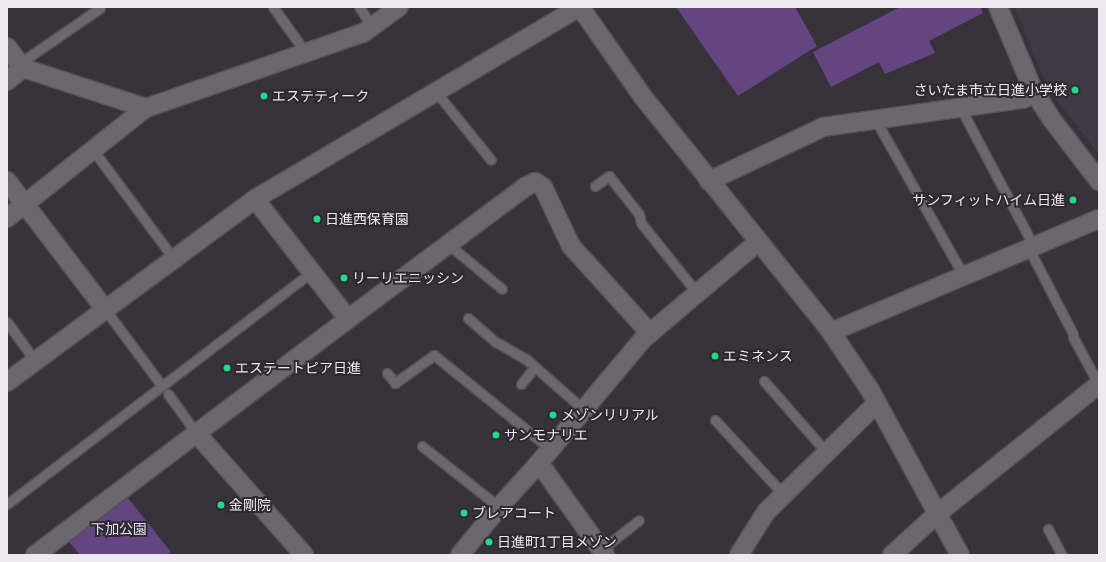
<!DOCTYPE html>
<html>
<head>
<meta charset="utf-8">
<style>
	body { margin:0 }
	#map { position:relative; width:1106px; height:562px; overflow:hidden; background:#36333a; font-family:Arial,"Noto Sans JP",sans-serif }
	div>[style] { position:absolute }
	.built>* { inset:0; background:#403a47 }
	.green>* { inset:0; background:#644581 }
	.roads { filter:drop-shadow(1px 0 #545157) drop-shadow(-1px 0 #545157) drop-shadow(0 1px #545157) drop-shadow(0 -1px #545157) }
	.lane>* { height:9px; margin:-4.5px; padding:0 4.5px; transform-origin:4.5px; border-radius:4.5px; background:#6b676f }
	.street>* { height:18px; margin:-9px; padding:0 9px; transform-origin:9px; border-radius:9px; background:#6b676f }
	.dots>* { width:11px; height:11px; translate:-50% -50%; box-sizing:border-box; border:2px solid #2c2930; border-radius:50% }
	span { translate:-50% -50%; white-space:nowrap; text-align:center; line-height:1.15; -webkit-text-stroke:4px #2c2930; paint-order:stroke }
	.poi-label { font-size:14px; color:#edeaef }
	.right { translate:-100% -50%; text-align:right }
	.left { translate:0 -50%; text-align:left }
	.park-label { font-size:14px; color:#e7ddf2 }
	.frame { position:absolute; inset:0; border:8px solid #edeaef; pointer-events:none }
</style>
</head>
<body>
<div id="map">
	<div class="built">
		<div style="clip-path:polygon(1015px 7px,1099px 7px,1099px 154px,1059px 103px,1043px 77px)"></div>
	</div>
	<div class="green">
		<div style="clip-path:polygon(676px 7px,795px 7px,817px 46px,738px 96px)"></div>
		<div style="clip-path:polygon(900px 7px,980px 7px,983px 13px,929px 41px,935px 53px,885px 74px,879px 62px,831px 87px,813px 52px)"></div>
		<div style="clip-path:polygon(124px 493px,171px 552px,167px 555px,80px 555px,65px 537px)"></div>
	</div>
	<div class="roads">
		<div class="lane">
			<div style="left:273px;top:7px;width:57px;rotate:54.3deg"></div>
			<div style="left:359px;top:7px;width:23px;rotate:56deg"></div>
			<div style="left:20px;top:63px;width:97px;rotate:-34.5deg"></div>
			<div style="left:436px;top:92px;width:87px;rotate:51deg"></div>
			<div style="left:960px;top:107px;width:158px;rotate:62.1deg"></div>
			<div style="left:875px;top:119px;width:180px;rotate:60.5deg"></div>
			<div style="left:93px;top:150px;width:136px;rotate:53.4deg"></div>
			<div style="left:595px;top:186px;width:17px;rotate:-36deg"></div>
			<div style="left:609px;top:176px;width:48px;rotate:51.7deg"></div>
			<div style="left:639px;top:214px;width:9px;rotate:77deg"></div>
			<div style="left:641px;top:223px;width:90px;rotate:51.3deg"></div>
			<div style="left:448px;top:244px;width:70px;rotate:39.8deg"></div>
			<div style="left:1029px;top:249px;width:96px;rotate:62.6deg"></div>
			<div style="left:110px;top:316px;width:87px;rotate:53.4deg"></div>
			<div style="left:468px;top:318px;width:37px;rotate:41deg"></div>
			<div style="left:496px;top:342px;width:34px;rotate:30deg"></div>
			<div style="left:526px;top:359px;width:76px;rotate:41.3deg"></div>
			<div style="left:7px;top:322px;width:48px;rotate:54.3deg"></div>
			<div style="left:1073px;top:337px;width:55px;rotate:61.6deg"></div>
			<div style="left:387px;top:373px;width:13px;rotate:51deg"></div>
			<div style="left:395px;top:383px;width:48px;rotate:-35.7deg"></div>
			<div style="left:434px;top:355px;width:149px;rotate:39deg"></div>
			<div style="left:764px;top:381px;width:96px;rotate:48.8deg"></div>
			<div style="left:521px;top:384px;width:22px;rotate:-51deg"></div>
			<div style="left:168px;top:394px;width:39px;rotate:54deg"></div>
			<div style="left:715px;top:420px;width:100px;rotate:47.4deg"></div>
			<div style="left:422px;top:446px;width:98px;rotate:38.4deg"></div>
			<div style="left:7px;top:504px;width:382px;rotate:-37.3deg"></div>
			<div style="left:1048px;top:529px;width:30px;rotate:62deg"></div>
			<div style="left:601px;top:550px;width:48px;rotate:-38.3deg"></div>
		</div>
		<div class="street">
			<div style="left:998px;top:7px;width:92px;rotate:67deg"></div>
			<div style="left:1034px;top:92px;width:30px;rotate:57deg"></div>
			<div style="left:1050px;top:117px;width:81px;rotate:52.6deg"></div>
			<div style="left:7px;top:47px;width:26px;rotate:53deg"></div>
			<div style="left:23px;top:68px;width:129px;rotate:18deg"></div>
			<div style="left:7px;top:81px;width:21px;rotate:-39deg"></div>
			<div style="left:7px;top:181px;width:161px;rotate:52.6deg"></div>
			<div style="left:709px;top:181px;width:126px;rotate:-25.3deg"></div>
			<div style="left:823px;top:127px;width:202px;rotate:-8deg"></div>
			<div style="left:1023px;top:99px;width:13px;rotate:-32deg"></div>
			<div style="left:255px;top:199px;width:152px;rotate:52.2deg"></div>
			<div style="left:7px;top:218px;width:177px;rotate:-38.4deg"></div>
			<div style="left:146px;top:108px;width:230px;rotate:-19.1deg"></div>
			<div style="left:363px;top:33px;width:44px;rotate:-35.8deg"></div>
			<div style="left:831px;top:332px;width:291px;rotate:-22.9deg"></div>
			<div style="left:7px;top:382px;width:308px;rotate:-36.4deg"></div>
			<div style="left:255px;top:199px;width:377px;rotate:-30.6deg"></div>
			<div style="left:580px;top:7px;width:110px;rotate:55deg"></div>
			<div style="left:643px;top:97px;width:301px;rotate:51.3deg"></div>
			<div style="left:831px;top:332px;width:70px;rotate:56.1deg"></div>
			<div style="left:870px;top:390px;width:188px;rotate:61.4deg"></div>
			<div style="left:197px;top:434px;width:162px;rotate:48.5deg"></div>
			<div style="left:539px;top:463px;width:113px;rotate:54.3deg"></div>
			<div style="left:35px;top:555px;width:392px;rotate:-37deg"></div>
			<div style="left:348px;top:319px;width:221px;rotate:-36.7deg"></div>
			<div style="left:525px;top:187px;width:11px;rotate:-27deg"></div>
			<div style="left:535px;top:182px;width:9px;rotate:32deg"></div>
			<div style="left:543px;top:187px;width:65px;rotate:64.6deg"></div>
			<div style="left:571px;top:246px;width:118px;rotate:47.8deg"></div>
			<div style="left:460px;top:555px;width:62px;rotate:-50.9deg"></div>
			<div style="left:499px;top:507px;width:59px;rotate:-47.7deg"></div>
			<div style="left:539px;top:463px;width:163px;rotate:-50deg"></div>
			<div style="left:644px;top:338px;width:149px;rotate:-40.1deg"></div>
			<div style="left:739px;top:555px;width:51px;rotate:-57.9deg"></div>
			<div style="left:766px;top:512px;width:154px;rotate:-44.5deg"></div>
			<div style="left:892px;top:555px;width:61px;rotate:-42.3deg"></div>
			<div style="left:937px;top:514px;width:208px;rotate:-38.7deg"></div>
		</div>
	</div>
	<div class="dots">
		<div style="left:1075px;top:90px;background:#23d886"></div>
		<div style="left:264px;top:96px;background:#23d886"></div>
		<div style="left:1073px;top:200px;background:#23d886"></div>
		<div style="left:317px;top:219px;background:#23d886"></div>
		<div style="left:344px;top:278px;background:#23d886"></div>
		<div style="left:715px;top:356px;background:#23d886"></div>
		<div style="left:227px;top:368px;background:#23d886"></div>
		<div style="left:553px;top:415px;background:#23d886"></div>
		<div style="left:496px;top:435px;background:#23d886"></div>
		<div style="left:221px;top:505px;background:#23d886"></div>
		<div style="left:464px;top:513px;background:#23d886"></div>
		<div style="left:489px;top:542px;background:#23d886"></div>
	</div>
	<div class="poi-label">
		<span class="right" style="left:1067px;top:90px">さいたま市立日進小学校</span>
		<span class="left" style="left:272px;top:96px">エステティーク</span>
		<span class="right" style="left:1065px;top:200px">サンフィットハイム日進</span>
		<span class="left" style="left:325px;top:219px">日進西保育園</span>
		<span class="left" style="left:352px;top:278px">リーリエニッシン</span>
		<span class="left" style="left:723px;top:356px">エミネンス</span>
		<span class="left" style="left:235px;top:368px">エステートピア日進</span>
		<span class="left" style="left:561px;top:415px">メゾンリリアル</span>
		<span class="left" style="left:504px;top:435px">サンモナリエ</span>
		<span class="left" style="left:229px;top:505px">金剛院</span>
		<span class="left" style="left:472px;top:513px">ブレアコート</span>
		<span class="left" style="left:497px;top:542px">日進町1丁目メゾン</span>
	</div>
	<div class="park-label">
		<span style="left:119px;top:529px">下加公園</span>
	</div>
	<div class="frame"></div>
</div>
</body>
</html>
